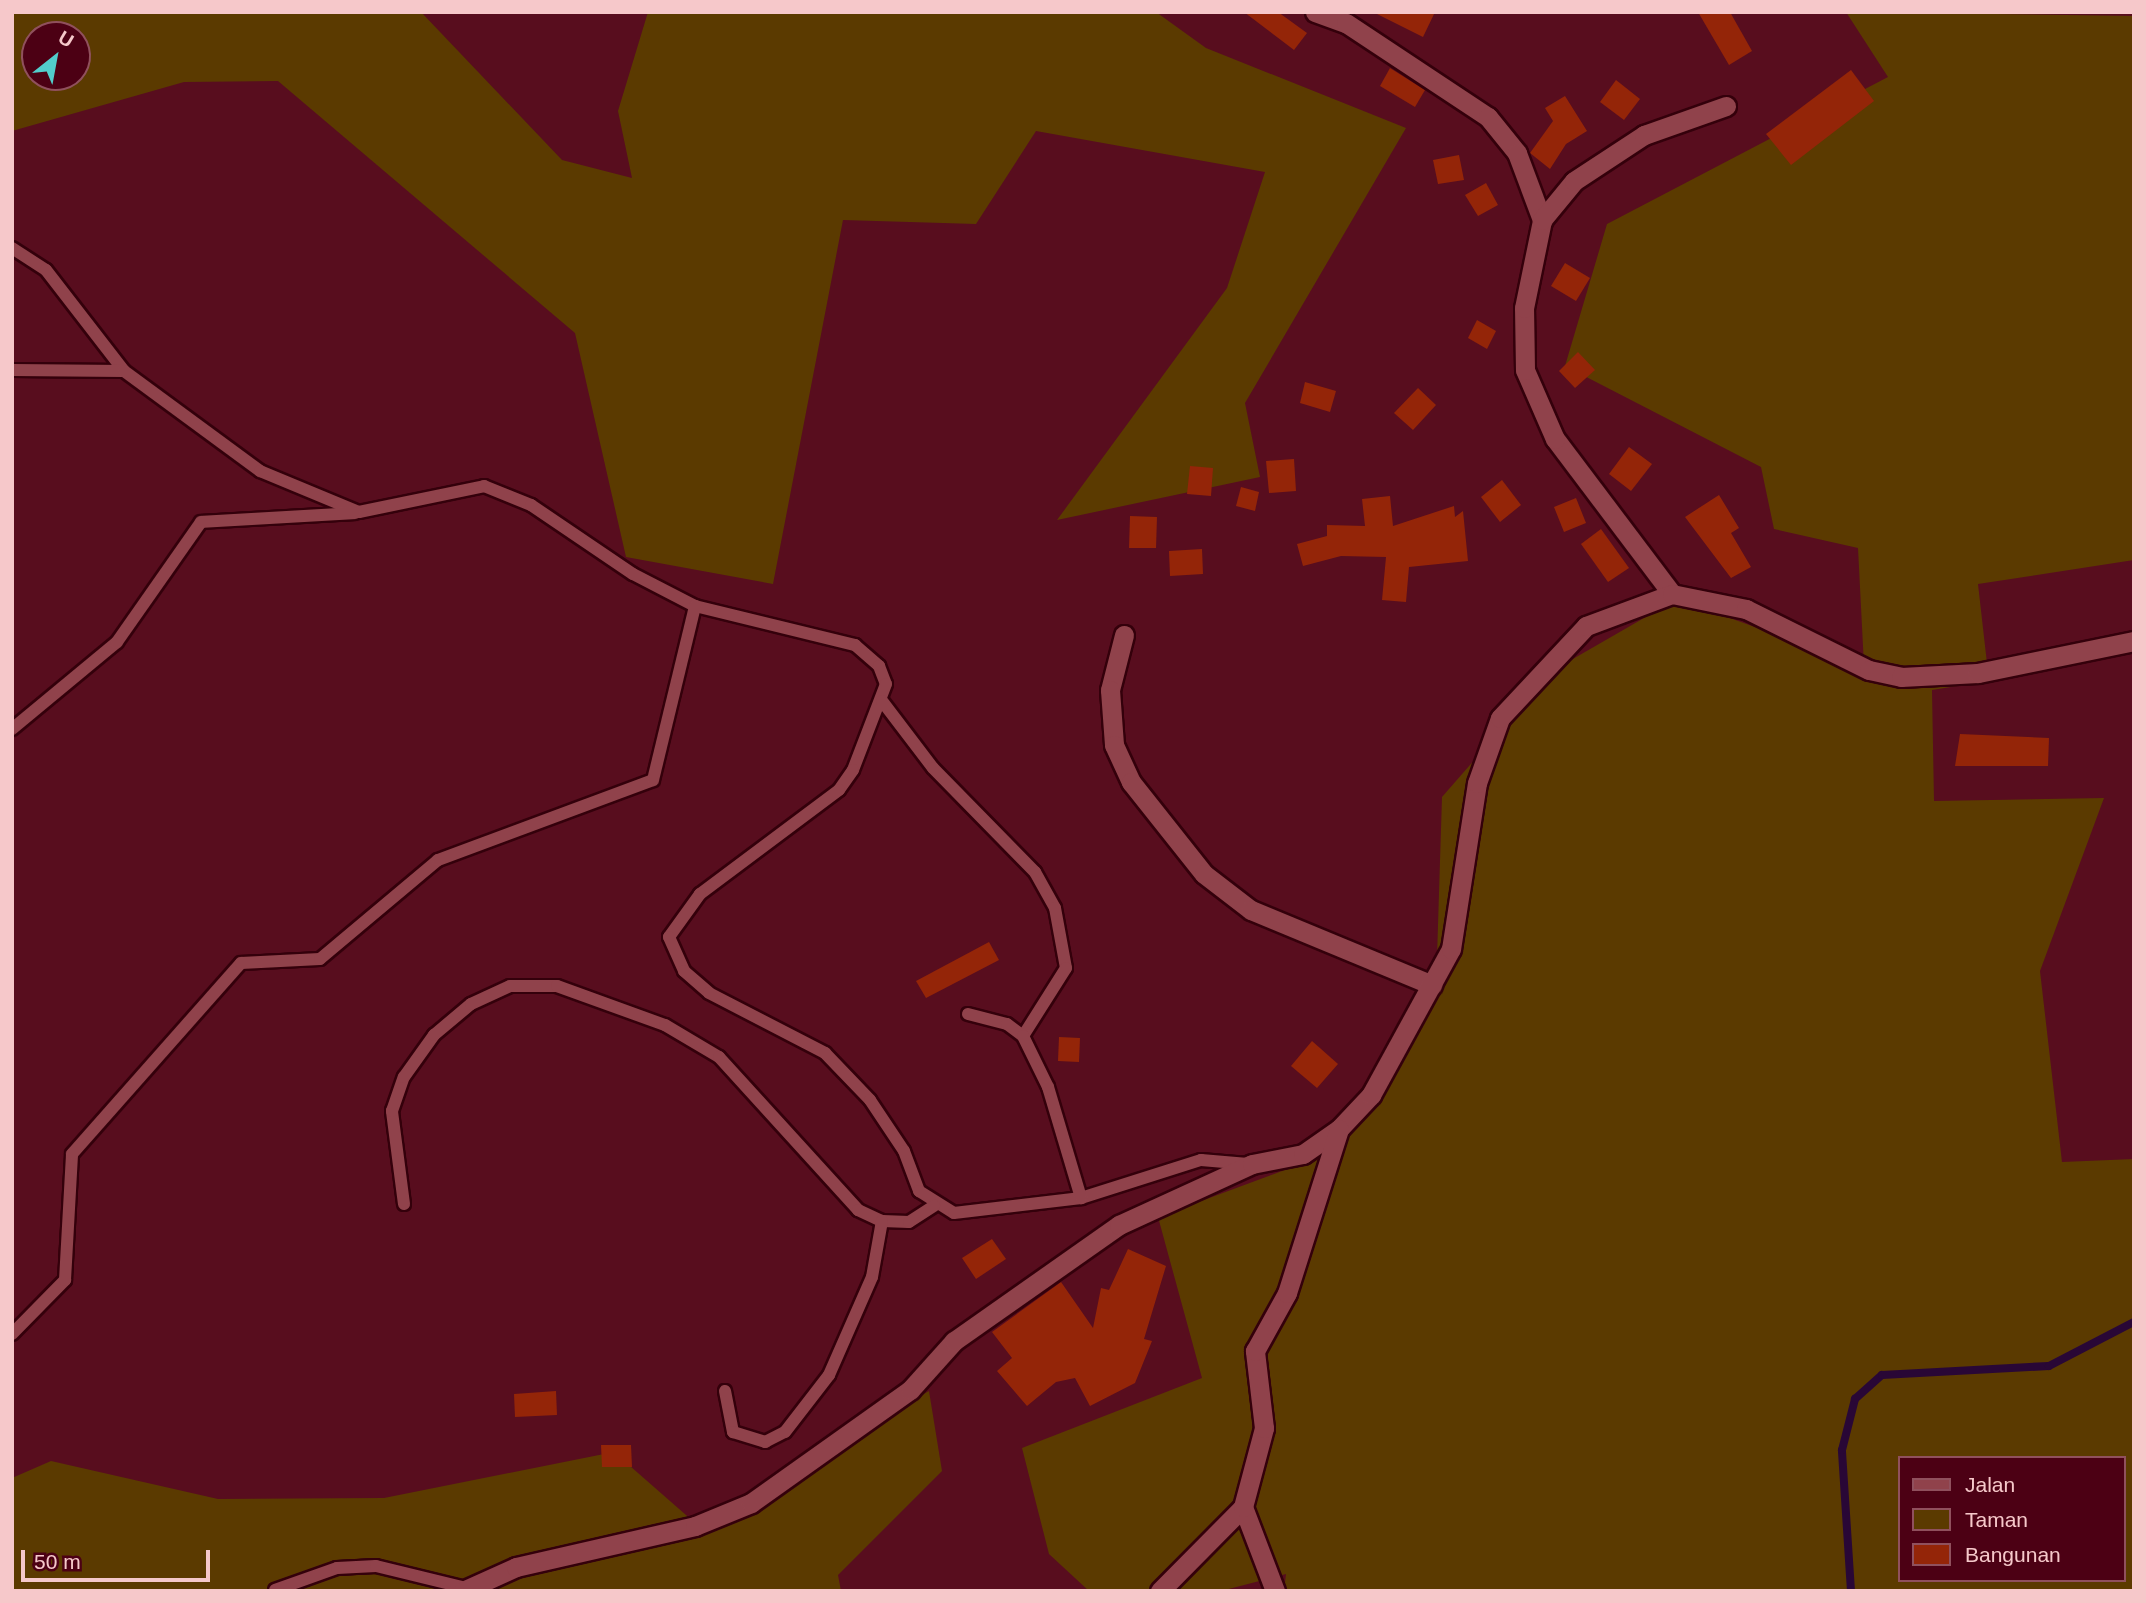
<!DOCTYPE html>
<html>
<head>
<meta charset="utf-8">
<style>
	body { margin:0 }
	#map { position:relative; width:2146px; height:1603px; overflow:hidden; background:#580d1e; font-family:Arial,sans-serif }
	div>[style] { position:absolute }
	.green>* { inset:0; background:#5b3a00 }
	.stream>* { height:8px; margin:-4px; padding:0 4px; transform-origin:4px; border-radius:4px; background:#290736 }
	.building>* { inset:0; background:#942508 }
	.roads { filter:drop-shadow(2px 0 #34000b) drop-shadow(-2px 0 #34000b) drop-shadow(0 2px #34000b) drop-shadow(0 -2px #34000b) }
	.service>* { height:12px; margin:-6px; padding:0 6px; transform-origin:6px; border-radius:6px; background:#90424b }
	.minor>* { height:19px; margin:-9.5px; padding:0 9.5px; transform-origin:9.5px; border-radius:9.5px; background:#90424b }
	span { translate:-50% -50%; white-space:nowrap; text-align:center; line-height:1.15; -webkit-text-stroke:5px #4c0014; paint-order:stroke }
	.frame { position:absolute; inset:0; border:14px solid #f6c8ca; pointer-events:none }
	.legend { position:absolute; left:1898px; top:1456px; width:228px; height:126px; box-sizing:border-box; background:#4c0014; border:2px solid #90505d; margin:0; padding:9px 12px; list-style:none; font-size:21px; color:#f6c8ca }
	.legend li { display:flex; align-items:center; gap:14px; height:35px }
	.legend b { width:35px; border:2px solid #90505d }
	.north { position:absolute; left:21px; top:21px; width:70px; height:70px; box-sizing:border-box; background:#4c0014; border:2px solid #90505d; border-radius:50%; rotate:31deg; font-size:19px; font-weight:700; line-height:28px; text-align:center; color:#f6c8ca }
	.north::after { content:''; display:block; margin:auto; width:24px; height:32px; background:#52cdcc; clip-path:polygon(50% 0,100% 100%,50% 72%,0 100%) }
	.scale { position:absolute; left:21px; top:1550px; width:189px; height:32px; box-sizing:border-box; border:4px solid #f6c8ca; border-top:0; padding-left:9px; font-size:21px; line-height:24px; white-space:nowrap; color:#f6c8ca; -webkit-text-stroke:5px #4c0014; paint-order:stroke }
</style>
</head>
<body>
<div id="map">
	<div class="green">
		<div style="clip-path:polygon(evenodd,12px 12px,421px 12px,562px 160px,632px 178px,618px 111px,648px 12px,1156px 12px,1206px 48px,1406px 128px,1245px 403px,1260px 477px,1057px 520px,1227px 288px,1265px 172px,1036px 131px,976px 224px,843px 220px,773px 584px,626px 557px,575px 333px,278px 81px,184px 82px,12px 131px,12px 12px,35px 35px,77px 35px,77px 77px,35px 77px,35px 35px)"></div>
		<div style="clip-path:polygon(evenodd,1846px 12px,2134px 16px,2134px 560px,1978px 584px,1989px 681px,1932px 690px,1934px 801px,2104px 798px,2040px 971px,2062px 1162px,2134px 1159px,2134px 1591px,1284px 1591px,1286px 1574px,1221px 1591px,1089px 1591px,1049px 1554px,1022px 1448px,1202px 1378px,1158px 1217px,1325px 1155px,1436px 989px,1442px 797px,1552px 671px,1677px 599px,1864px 666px,1858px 548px,1774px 529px,1761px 467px,1565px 366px,1607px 224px,1888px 77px,1846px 12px,1899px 1458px,2123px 1458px,2123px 1580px,1899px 1580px,1899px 1458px)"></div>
		<div style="clip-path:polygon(929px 1391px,942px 1471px,838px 1575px,841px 1591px,12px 1591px,12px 1478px,51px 1461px,218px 1499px,384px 1498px,614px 1452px,694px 1522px)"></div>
	</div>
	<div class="stream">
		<div style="left:1851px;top:1591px;width:141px;rotate:-93.7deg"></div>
		<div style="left:1842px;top:1450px;width:53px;rotate:-75.7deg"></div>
		<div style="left:1855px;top:1399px;width:36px;rotate:-42deg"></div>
		<div style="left:1882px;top:1375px;width:167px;rotate:-3.1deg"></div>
		<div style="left:2049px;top:1366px;width:96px;rotate:-27.4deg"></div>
	</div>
	<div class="building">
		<div style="clip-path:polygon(1244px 12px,1278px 12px,1307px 33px,1294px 50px)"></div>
		<div style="clip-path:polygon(1373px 12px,1435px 12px,1423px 37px)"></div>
		<div style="clip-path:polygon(1698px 12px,1730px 12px,1752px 51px,1729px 65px)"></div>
		<div style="clip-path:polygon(1390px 68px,1425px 90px,1415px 107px,1380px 86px)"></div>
		<div style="clip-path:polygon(1851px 70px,1874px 101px,1791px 165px,1766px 134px)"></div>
		<div style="clip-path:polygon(1616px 80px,1640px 99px,1624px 120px,1600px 102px)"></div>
		<div style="clip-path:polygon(1565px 96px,1587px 131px,1566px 144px,1550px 169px,1530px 153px,1553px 121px,1545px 108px)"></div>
		<div style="clip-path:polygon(1459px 155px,1464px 180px,1438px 184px,1433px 160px)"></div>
		<div style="clip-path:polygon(1486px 183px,1498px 205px,1478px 216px,1465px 195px)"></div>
		<div style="clip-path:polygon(1565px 263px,1590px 278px,1576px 301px,1551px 286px)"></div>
		<div style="clip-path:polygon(1477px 320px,1496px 331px,1487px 349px,1468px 338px)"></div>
		<div style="clip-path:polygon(1578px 352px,1595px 370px,1575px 388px,1559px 371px)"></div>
		<div style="clip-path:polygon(1305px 382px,1336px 391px,1330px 412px,1300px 403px)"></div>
		<div style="clip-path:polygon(1418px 388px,1436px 405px,1413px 430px,1394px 413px)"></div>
		<div style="clip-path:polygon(1629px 447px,1652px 464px,1631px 491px,1609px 474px)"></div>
		<div style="clip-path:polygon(1294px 459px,1296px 491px,1269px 493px,1266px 461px)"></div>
		<div style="clip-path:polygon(1190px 466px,1213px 468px,1211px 496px,1187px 494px)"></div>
		<div style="clip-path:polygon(1502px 480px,1521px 505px,1500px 522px,1481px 497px)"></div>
		<div style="clip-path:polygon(1241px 487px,1259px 492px,1255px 511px,1236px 506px)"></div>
		<div style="clip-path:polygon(1719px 495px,1739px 528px,1731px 533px,1751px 567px,1731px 578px,1685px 517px)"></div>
		<div style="clip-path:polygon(1390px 496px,1393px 526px,1454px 506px,1455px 517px,1463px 511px,1468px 561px,1409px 567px,1406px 602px,1382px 600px,1386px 557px,1341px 556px,1303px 566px,1297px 544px,1327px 536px,1327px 525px,1365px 526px,1362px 499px)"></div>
		<div style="clip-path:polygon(1576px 498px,1586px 523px,1564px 532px,1554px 507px)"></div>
		<div style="clip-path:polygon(1130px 516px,1157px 517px,1156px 548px,1129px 548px)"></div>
		<div style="clip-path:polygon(1601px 529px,1629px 568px,1608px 582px,1581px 544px)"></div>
		<div style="clip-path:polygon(1202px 549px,1203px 574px,1170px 576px,1169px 551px)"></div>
		<div style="clip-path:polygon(1960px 734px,2049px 738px,2048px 766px,1955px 766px)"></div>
		<div style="clip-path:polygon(989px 942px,999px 960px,926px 998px,916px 981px)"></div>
		<div style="clip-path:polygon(1059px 1037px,1080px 1038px,1079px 1062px,1058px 1061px)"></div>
		<div style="clip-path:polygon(1312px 1041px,1338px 1064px,1317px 1088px,1291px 1066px)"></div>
		<div style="clip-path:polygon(992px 1239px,1006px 1259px,976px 1279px,962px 1258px)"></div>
		<div style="clip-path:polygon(1128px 1249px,1166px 1266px,1144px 1339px,1152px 1341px,1135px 1383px,1090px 1406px,1075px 1378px,1056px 1382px,1027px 1406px,997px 1371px,1012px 1358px,992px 1332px,1061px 1282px,1093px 1328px,1101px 1288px,1109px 1290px)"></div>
		<div style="clip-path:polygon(556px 1391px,557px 1415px,515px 1417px,514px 1394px)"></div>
		<div style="clip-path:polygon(601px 1445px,631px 1445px,632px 1467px,602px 1467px)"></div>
	</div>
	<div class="roads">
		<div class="service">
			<div style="left:12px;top:248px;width:40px;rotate:32.9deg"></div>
			<div style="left:46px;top:270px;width:128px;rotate:52.3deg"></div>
			<div style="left:12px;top:370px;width:112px;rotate:0.5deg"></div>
			<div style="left:124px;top:371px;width:169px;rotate:36.3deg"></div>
			<div style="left:260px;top:471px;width:107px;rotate:22.5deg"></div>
			<div style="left:359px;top:512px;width:128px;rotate:-11.7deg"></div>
			<div style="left:484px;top:486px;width:51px;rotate:22deg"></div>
			<div style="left:531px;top:505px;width:123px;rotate:34.1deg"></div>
			<div style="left:633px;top:574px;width:70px;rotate:27.3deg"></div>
			<div style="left:695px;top:606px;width:165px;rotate:13.7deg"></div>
			<div style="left:855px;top:645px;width:32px;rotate:41deg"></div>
			<div style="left:879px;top:666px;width:19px;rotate:69deg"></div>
			<div style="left:886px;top:684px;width:92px;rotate:111deg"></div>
			<div style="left:853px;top:770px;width:24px;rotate:125deg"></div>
			<div style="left:839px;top:790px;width:174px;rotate:143.2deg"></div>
			<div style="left:700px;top:894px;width:53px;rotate:125.8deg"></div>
			<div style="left:669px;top:937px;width:37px;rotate:66deg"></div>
			<div style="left:684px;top:971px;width:33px;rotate:41deg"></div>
			<div style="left:709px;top:993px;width:131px;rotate:27.3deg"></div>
			<div style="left:825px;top:1053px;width:65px;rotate:46.2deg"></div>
			<div style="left:870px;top:1100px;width:61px;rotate:56.3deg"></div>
			<div style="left:904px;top:1151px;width:43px;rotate:69.4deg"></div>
			<div style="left:919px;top:1191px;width:41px;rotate:32.2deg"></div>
			<div style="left:954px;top:1213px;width:128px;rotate:-6.7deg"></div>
			<div style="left:1081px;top:1198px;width:126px;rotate:-17.6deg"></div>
			<div style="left:1201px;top:1160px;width:47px;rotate:4.9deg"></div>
			<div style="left:882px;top:701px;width:84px;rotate:52.7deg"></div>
			<div style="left:933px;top:768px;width:146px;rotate:45.6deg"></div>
			<div style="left:1035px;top:872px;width:41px;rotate:60.9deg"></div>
			<div style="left:1055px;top:908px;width:61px;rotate:79.6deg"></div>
			<div style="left:1066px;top:968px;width:80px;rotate:122.3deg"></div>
			<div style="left:12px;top:729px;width:136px;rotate:-39.6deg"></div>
			<div style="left:117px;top:642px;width:146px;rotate:-55deg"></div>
			<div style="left:201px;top:522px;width:154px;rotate:-3.3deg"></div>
			<div style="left:968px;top:1014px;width:40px;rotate:14.4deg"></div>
			<div style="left:1007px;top:1024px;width:20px;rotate:37deg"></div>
			<div style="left:1023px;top:1036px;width:57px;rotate:63.9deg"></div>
			<div style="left:1048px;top:1087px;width:116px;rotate:73.4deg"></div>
			<div style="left:404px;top:1204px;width:94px;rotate:-97.4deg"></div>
			<div style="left:392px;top:1111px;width:36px;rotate:-71deg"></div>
			<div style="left:404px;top:1077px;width:52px;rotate:-54.5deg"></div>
			<div style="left:434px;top:1035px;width:48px;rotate:-40deg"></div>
			<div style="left:471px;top:1004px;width:43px;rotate:-24.8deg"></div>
			<div style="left:510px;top:986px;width:47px"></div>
			<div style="left:557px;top:986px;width:115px;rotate:19.9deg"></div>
			<div style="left:665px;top:1025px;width:63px;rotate:30.7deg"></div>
			<div style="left:719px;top:1057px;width:207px;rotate:47.7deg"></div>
			<div style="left:858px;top:1210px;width:26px;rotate:25deg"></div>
			<div style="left:882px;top:1221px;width:27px;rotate:2deg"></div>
			<div style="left:909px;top:1222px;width:30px;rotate:-33deg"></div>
			<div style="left:12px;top:1334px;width:76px;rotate:-45.5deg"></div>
			<div style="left:65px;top:1280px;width:126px;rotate:-86.8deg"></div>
			<div style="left:72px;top:1154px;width:255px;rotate:-48.5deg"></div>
			<div style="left:241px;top:963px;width:79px;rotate:-2.9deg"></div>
			<div style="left:320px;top:959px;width:154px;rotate:-40deg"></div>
			<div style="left:438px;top:860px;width:229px;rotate:-20.4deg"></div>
			<div style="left:653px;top:780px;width:179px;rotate:-76.4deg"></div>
			<div style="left:725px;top:1391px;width:42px;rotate:79deg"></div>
			<div style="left:733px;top:1432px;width:34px;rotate:17deg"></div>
			<div style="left:765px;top:1442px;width:22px;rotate:-27deg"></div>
			<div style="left:785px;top:1432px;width:72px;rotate:-52.3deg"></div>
			<div style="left:829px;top:1375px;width:107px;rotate:-66.3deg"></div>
			<div style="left:872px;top:1277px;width:57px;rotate:-79.9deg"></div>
			<div style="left:275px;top:1590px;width:66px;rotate:-19.5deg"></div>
			<div style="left:337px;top:1568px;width:39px;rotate:-3deg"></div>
			<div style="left:376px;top:1566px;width:93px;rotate:13.7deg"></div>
		</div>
		<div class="minor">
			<div style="left:1315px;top:12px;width:33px;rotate:20deg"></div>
			<div style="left:1346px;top:23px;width:170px;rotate:33.5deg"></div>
			<div style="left:1488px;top:117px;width:46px;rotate:51.1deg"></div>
			<div style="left:1517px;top:153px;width:72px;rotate:69.5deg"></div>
			<div style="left:1672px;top:594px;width:194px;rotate:-127deg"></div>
			<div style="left:1555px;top:439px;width:75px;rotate:-113.5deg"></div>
			<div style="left:1525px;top:370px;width:62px;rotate:-90.9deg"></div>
			<div style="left:1524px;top:308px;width:90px;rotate:-78.4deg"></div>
			<div style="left:1542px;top:220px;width:50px;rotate:-50.6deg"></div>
			<div style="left:1574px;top:181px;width:84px;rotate:-33.3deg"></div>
			<div style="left:1644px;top:135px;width:87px;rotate:-19.5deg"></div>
			<div style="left:1124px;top:635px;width:57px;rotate:104.3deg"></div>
			<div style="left:1110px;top:690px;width:55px;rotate:85.8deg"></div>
			<div style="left:1114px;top:745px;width:41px;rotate:65.3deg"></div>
			<div style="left:1131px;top:782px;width:117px;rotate:51.6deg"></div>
			<div style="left:1204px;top:874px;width:59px;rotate:37.5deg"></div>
			<div style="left:1251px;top:910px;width:196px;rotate:22.5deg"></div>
			<div style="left:1243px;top:1507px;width:90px;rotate:69.1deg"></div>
			<div style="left:463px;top:1591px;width:58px;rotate:-24.4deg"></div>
			<div style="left:516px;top:1567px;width:184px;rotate:-12.9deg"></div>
			<div style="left:695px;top:1526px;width:61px;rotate:-22.3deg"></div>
			<div style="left:751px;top:1503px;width:195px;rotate:-35.4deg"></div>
			<div style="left:910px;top:1390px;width:66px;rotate:-48.1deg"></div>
			<div style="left:954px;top:1341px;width:202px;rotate:-35.1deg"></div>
			<div style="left:1119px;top:1225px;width:146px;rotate:-24.6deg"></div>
			<div style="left:1252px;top:1164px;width:52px;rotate:-11.1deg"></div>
			<div style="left:1303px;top:1154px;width:44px;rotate:-34.8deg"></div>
			<div style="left:1339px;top:1129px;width:47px;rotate:-46.7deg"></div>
			<div style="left:1371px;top:1095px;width:166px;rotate:-61.3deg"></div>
			<div style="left:1451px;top:949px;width:168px;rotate:-81.1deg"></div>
			<div style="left:1477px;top:783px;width:69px;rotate:-70.5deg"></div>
			<div style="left:1500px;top:718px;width:126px;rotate:-46.9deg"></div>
			<div style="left:1586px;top:626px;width:92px;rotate:-20.4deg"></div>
			<div style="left:1672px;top:594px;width:76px;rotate:11.5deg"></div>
			<div style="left:1746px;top:609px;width:137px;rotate:26.4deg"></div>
			<div style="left:1869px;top:670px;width:33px;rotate:12deg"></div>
			<div style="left:1901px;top:677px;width:77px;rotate:-3deg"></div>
			<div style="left:1978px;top:673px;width:159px;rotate:-11.6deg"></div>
			<div style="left:1160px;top:1591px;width:118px;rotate:-45.3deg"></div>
			<div style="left:1243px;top:1507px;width:82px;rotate:-75.1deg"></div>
			<div style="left:1264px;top:1428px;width:78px;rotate:-96.7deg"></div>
			<div style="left:1255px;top:1351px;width:66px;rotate:-61.1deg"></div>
			<div style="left:1287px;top:1293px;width:172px;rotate:-72.4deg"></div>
		</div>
	</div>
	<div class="frame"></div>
	<ul class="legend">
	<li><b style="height:9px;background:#90424b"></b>Jalan</li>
	<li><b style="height:19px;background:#5b3a00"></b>Taman</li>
	<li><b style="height:19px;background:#942508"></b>Bangunan</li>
	</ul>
	<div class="north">U</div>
	<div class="scale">50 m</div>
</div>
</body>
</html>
